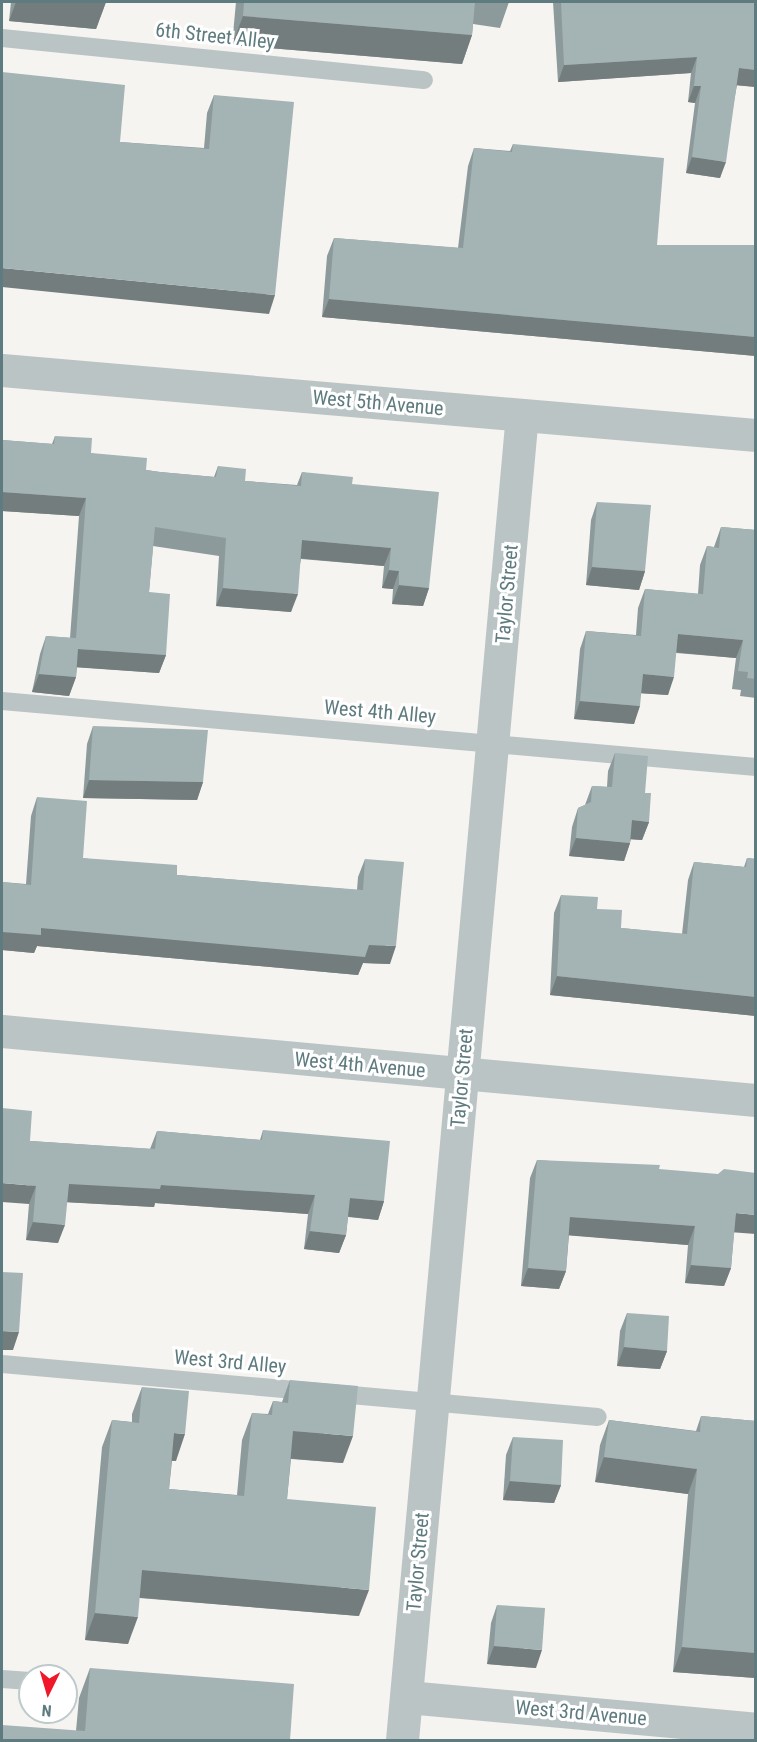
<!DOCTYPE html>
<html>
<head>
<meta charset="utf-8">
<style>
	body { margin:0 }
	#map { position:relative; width:757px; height:1742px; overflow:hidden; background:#f6f4f1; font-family:"Roboto Condensed",sans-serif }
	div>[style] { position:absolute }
	.service>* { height:18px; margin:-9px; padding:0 9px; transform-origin:9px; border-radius:9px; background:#bbc4c5 }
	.minor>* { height:33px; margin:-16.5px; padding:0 16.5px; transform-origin:16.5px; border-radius:16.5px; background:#bbc4c5 }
	.wall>* { inset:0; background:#8d9a9b }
	.shaded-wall>* { inset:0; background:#737d7e }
	.building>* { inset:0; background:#a4b3b4 }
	span { translate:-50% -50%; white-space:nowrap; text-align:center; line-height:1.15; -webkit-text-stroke:6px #fff; paint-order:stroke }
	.street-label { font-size:20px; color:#5e7b7f }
	.frame { position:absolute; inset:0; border:3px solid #5e7b7f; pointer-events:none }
	.north { position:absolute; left:18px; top:1664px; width:60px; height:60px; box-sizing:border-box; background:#fff; border:2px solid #bfcacc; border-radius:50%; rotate:185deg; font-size:16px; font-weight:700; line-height:24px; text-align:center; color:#5e7b7f }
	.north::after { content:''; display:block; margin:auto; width:21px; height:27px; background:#f1172a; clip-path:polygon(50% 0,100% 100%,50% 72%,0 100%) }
</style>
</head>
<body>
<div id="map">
	<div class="service">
		<div style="left:2px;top:38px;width:424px;rotate:5.7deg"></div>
		<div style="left:2px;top:701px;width:757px;rotate:5deg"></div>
		<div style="left:2px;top:1364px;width:598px;rotate:5.08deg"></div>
		<div style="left:2px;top:1679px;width:28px;rotate:4deg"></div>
	</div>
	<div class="minor">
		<div style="left:2px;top:370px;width:757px;rotate:4.93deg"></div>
		<div style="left:2px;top:1031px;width:757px;rotate:5.23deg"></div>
		<div style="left:407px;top:1697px;width:350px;rotate:5.2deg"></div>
		<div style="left:402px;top:1740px;width:1330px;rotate:-84.83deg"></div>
	</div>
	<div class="wall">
		<div style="clip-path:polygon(11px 2px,106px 2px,96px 29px,9px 21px)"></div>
		<div style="clip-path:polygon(236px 2px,509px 2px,500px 28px,473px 24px,472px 35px,462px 64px,232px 45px)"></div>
		<div style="clip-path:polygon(553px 2px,756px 2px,756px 87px,737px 85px,720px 178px,686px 173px,695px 103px,688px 102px,691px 73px,558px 82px)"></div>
		<div style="clip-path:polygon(214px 95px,269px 314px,120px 142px,204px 148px,207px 113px)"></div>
		<div style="clip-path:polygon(513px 144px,657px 245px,756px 245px,756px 356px,322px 317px,327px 256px,334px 238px,458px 248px,468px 166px,474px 148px,510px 151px)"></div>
		<div style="clip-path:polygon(55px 436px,91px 453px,146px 470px,160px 472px,214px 477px,218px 466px,245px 481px,297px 485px,302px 472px,352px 484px,429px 588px,423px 606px,392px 604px,393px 589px,382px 588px,384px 566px,301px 559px,291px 612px,216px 606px,219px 556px,153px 546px,149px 592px,166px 655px,159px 673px,77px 667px,76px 677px,69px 696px,32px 692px,40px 654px,46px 636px,70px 638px,79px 516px,2px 511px,2px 440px,52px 444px)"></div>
		<div style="clip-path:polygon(597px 502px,645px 571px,639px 590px,586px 585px,591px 520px)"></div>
		<div style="clip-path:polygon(721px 527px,756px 530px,756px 698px,740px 696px,741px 690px,732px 689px,736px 658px,676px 653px,668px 695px,641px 693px,634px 724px,574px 719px,580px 649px,586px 631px,636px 635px,638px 608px,645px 589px,698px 594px,700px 565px,707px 546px,714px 547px)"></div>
		<div style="clip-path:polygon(93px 726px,203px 782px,197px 800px,83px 798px,87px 744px)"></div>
		<div style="clip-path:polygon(615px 753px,645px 793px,649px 822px,642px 840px,631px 839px,630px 843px,624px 861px,569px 856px,572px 827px,578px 808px,585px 805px,592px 786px,607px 787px,608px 771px)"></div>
		<div style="clip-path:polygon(37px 797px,83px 858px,177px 875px,357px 890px,358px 877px,365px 859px,390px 964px,363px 963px,358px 975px,37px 946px,34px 953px,2px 950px,2px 882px,26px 884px,31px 816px)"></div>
		<div style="clip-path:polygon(747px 858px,756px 859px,756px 1016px,550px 995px,554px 913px,561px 895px,597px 909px,621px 928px,682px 934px,688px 880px,694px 862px,744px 867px)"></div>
		<div style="clip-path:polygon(263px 1130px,384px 1201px,378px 1220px,348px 1217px,346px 1235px,339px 1253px,304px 1249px,308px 1214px,155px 1203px,154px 1207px,67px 1202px,58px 1243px,26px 1240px,29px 1204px,30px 1141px,150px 1149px,157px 1131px,260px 1140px)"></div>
		<div style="clip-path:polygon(537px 1160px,659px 1169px,734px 1232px,731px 1268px,724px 1286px,685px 1283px,688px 1245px,569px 1235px,566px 1271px,559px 1289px,521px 1286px,530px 1178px)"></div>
		<div style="clip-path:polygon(627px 1313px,667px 1351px,660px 1369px,617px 1366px,620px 1331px)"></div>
		<div style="clip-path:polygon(290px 1380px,343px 1463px,291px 1459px,287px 1499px,359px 1616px,139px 1598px,128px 1644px,85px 1640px,102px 1447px,112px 1420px,132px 1422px,132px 1414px,142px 1387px,176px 1461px,172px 1461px,169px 1489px,237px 1495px,242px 1440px,252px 1413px,268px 1414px,273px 1401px,282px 1402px)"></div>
		<div style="clip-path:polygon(701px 1416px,756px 1421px,756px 1678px,673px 1672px,688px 1494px,595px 1482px,600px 1445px,609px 1420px,696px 1431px)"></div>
		<div style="clip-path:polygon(513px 1437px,561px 1485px,554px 1503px,503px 1500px,506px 1455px)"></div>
		<div style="clip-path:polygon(497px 1605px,536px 1668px,487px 1664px,491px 1623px)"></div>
		<div style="clip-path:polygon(90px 1668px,290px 1740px,76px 1731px,79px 1698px)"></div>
	</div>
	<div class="shaded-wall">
		<div style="clip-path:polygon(16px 2px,106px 2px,96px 29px,9px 21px)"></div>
		<div style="clip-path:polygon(243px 16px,472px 35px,462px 64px,232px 45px)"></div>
		<div style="clip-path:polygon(697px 57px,691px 73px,558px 82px,564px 65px)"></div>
		<div style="clip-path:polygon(739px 68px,756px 70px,756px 87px,733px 85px)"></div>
		<div style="clip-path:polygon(694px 86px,701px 86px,695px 103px,688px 102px)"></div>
		<div style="clip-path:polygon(692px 157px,726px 162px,720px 178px,686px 173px)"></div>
		<div style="clip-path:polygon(2px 268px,275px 295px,269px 314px,2px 287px)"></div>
		<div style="clip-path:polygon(329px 299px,756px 337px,756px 356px,322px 317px)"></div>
		<div style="clip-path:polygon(2px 492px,86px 498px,79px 516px,2px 511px)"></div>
		<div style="clip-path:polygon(302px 540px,391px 548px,384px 566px,296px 558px)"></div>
		<div style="clip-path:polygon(592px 567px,645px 571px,639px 590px,586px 585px)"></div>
		<div style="clip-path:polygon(389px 570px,399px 571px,393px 589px,382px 588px)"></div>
		<div style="clip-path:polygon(399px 585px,429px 588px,423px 606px,392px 604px)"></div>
		<div style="clip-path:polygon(223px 588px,298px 594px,291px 612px,216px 606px)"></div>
		<div style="clip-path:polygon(678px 634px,743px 640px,736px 658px,672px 652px)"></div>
		<div style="clip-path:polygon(78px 649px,166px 655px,159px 673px,72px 667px)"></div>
		<div style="clip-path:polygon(39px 674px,76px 677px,69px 696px,32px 692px)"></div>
		<div style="clip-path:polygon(643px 674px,674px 677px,668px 695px,636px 693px)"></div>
		<div style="clip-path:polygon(580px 701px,640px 706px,634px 724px,574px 719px)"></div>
		<div style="clip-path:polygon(89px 780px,203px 782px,197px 800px,83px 798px)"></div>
		<div style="clip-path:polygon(632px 820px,649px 822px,642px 840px,626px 839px)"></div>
		<div style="clip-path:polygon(576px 838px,630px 843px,624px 861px,569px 856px)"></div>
		<div style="clip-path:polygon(41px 928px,369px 945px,396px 946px,390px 964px,363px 963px,358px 975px,37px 946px,34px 953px,2px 950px,2px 932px)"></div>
		<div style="clip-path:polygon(557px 976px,756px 997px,756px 1016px,550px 995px)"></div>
		<div style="clip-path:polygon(2px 1183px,36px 1186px,29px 1204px,2px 1202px)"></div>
		<div style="clip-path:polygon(69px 1184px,161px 1185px,315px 1195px,308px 1214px,155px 1203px,154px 1207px,62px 1202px)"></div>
		<div style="clip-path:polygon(350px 1198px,384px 1201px,378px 1220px,343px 1216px)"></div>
		<div style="clip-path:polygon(736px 1213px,756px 1215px,756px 1234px,729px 1232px)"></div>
		<div style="clip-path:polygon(570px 1217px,695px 1226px,688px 1245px,564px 1235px)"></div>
		<div style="clip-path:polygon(33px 1222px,65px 1225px,58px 1243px,26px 1240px)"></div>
		<div style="clip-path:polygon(310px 1231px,346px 1235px,339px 1253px,304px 1249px)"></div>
		<div style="clip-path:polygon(691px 1265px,731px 1268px,724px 1286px,685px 1283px)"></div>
		<div style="clip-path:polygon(528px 1268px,566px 1271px,559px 1289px,521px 1286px)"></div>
		<div style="clip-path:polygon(2px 1331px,19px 1332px,13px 1350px,2px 1350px)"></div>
		<div style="clip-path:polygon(624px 1347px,667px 1351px,660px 1369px,617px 1366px)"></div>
		<div style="clip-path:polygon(293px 1431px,353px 1436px,343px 1463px,284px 1458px)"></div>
		<div style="clip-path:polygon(174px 1433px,185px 1434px,176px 1461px,164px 1460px)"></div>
		<div style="clip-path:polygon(604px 1457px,697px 1469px,688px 1494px,595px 1482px)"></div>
		<div style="clip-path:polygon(510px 1481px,561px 1485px,554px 1503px,503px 1500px)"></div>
		<div style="clip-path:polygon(142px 1570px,369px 1590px,359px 1616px,132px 1597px)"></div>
		<div style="clip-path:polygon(95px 1613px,138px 1617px,128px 1644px,85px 1640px)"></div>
		<div style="clip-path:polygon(494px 1646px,542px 1650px,536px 1668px,487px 1664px)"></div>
		<div style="clip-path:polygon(682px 1647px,756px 1653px,756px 1678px,673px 1672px)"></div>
	</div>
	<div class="building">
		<div style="clip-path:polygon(244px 2px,475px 2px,472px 35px,243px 16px)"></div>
		<div style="clip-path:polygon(561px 2px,756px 2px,756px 70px,739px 68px,726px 162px,692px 157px,701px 86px,694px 86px,697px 57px,564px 65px)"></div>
		<div style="clip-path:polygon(2px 72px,125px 85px,120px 142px,209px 149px,214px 95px,294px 102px,275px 295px,2px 268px)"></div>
		<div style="clip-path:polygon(513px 144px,664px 158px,657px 245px,756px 245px,756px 337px,329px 299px,334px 238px,463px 248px,474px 148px,512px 152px)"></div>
		<div style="clip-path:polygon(55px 436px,92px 438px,91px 453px,147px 458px,146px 470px,160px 472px,216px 477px,218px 466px,246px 469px,245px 481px,301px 486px,302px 472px,353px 477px,352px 484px,439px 492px,429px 588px,399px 585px,399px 571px,389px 570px,391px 548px,302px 540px,298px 594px,223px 588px,226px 538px,155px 527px,149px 592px,170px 594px,166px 655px,78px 649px,76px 677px,39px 674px,46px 636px,76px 638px,86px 498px,2px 492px,2px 440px,54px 444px)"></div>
		<div style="clip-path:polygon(597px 502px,651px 505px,645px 571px,592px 567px)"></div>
		<div style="clip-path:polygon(721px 527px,756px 530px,756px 679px,747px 678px,748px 672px,738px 671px,743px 640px,678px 634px,674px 677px,643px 674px,640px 706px,580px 701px,586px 631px,641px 636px,645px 589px,703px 594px,707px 546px,719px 548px)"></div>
		<div style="clip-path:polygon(93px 726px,208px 730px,203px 782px,89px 780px)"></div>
		<div style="clip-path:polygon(615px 753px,648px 756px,645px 793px,651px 793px,649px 822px,632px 820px,630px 843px,576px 838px,578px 808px,591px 802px,592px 786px,612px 787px)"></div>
		<div style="clip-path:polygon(37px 797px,87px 801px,83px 858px,177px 865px,177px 875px,363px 890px,365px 859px,404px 862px,396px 946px,369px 945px,365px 957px,41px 928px,41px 935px,2px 932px,2px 882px,31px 885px)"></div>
		<div style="clip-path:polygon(747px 858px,756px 859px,756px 997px,557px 976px,561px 895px,598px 897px,597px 909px,622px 910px,621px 928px,687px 934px,694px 862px,746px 867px)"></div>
		<div style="clip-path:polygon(2px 1108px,32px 1111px,30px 1141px,155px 1149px,157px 1131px,262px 1140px,263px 1130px,390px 1141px,384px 1201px,350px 1198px,346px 1235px,310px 1231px,315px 1195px,161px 1185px,160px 1189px,69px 1184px,65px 1225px,33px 1222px,36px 1186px,2px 1183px)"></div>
		<div style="clip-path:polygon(537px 1160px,660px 1165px,659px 1169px,718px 1174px,724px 1169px,756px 1173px,756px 1215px,736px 1213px,731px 1268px,691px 1265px,695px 1226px,570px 1217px,566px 1271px,528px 1268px)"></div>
		<div style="clip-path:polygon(2px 1272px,23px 1273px,19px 1332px,2px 1331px)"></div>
		<div style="clip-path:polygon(627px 1313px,669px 1316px,667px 1351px,624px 1347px)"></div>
		<div style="clip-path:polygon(290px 1380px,358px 1386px,353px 1436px,293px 1431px,287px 1499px,376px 1507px,369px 1590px,142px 1570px,138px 1617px,95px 1613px,112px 1420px,139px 1423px,142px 1387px,189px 1391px,185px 1434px,174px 1433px,169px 1489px,244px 1496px,252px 1413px,272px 1415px,273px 1401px,288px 1403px)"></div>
		<div style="clip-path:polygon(701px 1416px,756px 1421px,756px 1653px,682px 1647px,697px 1469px,604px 1457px,609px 1420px,700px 1432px)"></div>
		<div style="clip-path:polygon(513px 1437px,563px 1440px,561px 1485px,510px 1481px)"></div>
		<div style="clip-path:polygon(497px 1605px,545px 1608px,542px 1650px,494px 1646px)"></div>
		<div style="clip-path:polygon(90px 1668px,294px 1684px,290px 1740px,2px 1740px,2px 1725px,85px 1731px)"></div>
	</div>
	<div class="street-label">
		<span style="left:215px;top:36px;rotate:6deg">6th Street Alley</span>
		<span style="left:378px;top:403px;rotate:5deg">West 5th Avenue</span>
		<span style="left:507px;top:594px;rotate:-85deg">Taylor Street</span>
		<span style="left:380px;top:712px;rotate:5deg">West 4th Alley</span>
		<span style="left:360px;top:1065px;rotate:5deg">West 4th Avenue</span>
		<span style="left:462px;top:1078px;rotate:-85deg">Taylor Street</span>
		<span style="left:230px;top:1362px;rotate:5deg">West 3rd Alley</span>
		<span style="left:418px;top:1562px;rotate:-85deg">Taylor Street</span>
		<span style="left:581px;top:1713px;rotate:5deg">West 3rd Avenue</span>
	</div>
	<div class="frame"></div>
	<div class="north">N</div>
</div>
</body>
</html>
